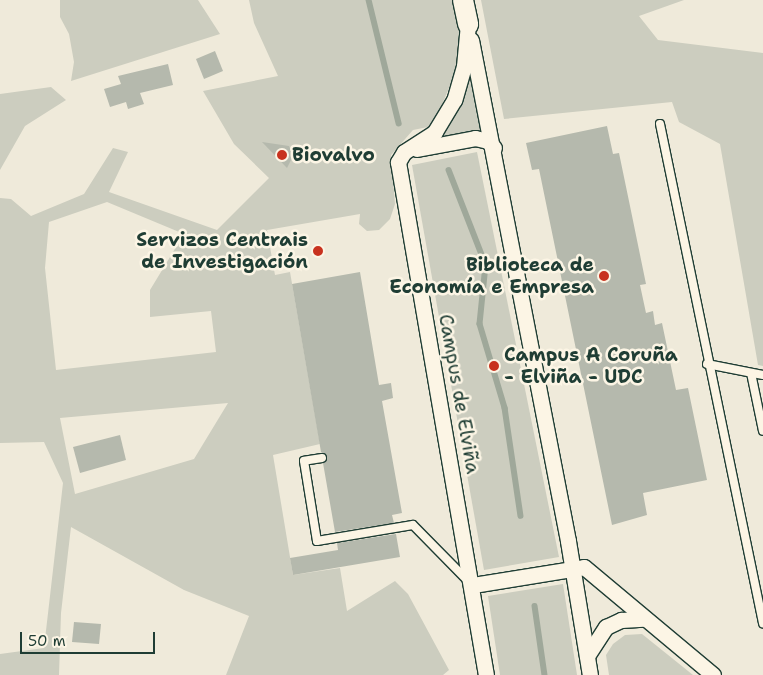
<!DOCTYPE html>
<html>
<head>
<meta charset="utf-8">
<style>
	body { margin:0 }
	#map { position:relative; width:763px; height:675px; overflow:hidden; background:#efeada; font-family:"Shantell Sans",sans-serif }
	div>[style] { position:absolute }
	.green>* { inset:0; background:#cccdbf }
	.stream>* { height:5.5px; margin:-2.75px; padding:0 2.75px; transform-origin:2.75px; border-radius:2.75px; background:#9fa89a }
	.building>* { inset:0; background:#b5b9ad }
	.roads { filter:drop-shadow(1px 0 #1f3d34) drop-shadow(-1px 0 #1f3d34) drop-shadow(0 1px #1f3d34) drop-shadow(0 -1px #1f3d34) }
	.lane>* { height:8px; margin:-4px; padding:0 4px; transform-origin:4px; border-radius:4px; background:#fcf5e5 }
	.street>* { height:15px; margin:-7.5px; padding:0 7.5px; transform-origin:7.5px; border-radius:7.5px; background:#fcf5e5 }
	.secondary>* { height:20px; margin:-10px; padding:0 10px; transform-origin:10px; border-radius:10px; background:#fcf5e5 }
	.dots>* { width:14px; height:14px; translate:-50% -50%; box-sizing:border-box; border:2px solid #fcf5e5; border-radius:50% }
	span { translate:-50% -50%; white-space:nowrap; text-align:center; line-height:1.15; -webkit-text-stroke:5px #fcf5e5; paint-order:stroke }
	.poi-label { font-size:19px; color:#1f3d34; font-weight:700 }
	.left { translate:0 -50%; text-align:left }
	.right { translate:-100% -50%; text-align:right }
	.street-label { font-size:19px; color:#1f3d34 }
	.scale { position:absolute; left:20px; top:632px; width:135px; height:22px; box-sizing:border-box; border:2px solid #1f3d34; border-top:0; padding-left:6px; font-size:15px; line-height:18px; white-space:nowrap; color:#1f3d34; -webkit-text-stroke:4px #fcf5e5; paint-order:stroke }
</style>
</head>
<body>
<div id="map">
	<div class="green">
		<div style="clip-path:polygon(60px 0,198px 0,220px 34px,71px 81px,74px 62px,69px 34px,60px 17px)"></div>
		<div style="clip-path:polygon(evenodd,249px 0,453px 0,461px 39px,459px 64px,433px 126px,413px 130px,391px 155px,395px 204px,390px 219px,379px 230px,367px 231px,359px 224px,360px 214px,267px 230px,275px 275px,290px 272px,320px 444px,273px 455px,293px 575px,340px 568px,347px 611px,395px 581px,408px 594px,449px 670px,443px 675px,226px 675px,249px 616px,184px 590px,71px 527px,61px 613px,59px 675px,0 675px,0 654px,44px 648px,63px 483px,44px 442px,0 443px,0 198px,11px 199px,31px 216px,84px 194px,113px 148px,128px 152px,109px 192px,217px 230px,269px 178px,234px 144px,203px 91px,278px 76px,254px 23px,249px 0,107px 202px,184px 234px,150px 290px,150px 317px,211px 311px,216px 352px,56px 370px,45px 268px,49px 222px,107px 202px,249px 0,228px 403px,194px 459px,75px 494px,60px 418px,228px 403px)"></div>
		<div style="clip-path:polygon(481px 0,684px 0,639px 16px,658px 40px,763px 53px,763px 366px,758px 365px,720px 144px,679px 122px,672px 102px,504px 119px)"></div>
		<div style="clip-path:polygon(473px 75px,486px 130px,437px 138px,468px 76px)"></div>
		<div style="clip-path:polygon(51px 87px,66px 100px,25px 126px,0 170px,0 94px)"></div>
		<div style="clip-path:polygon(477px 152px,559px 557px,484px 570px,412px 165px)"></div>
		<div style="clip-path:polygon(563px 584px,577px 675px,500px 675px,488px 596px)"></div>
		<div style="clip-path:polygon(642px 634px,693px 675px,609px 675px,606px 655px,613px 644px,625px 635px)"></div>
	</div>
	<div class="stream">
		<div style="left:369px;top:0;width:127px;rotate:76.3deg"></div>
		<div style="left:449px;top:170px;width:102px;rotate:68.7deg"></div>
		<div style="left:486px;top:265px;width:59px;rotate:95.8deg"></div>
		<div style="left:480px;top:324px;width:88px;rotate:73.4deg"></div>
		<div style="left:505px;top:408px;width:109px;rotate:81.6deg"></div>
		<div style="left:535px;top:606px;width:70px;rotate:81.8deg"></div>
	</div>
	<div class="building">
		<div style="clip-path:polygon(215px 51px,223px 71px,204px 79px,196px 59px)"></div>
		<div style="clip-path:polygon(168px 64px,173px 85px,140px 93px,144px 104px,128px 109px,126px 102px,110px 107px,104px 89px,121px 84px,118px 76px)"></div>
		<div style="clip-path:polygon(607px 126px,613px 154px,619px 153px,630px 206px,646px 284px,640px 285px,646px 313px,653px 311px,655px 325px,662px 323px,676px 390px,688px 388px,707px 480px,643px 493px,647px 515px,612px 525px,539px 169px,532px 170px,526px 143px)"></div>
		<div style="clip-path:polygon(262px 142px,289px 146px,293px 156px,287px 168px)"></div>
		<div style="clip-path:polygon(360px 272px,379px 385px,391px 383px,393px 398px,382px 401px,402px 513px,392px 515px,394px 523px,335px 532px,323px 463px,327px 457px,321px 452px,292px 284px)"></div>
		<div style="clip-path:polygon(120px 435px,126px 460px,80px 473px,73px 447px)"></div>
		<div style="clip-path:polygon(396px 534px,400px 557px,293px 575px,290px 558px,338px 550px,337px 543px)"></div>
		<div style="clip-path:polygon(74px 622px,101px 624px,99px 644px,72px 642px)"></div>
	</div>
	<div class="roads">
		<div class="lane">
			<div style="left:660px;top:124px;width:510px;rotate:78.34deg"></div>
			<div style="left:707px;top:364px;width:57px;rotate:11.1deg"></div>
			<div style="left:751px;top:373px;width:59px;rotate:78.3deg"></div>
			<div style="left:322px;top:458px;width:18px;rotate:171deg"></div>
			<div style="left:304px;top:461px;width:81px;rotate:80.8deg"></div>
			<div style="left:317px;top:541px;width:97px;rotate:-9.5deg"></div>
			<div style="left:413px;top:525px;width:77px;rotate:45.5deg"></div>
		</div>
		<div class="street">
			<div style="left:468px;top:24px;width:42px;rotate:95.4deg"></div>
			<div style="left:464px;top:66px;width:35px;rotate:106deg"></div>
			<div style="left:454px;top:100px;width:37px;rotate:121deg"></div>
			<div style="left:435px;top:132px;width:37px;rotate:147deg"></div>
			<div style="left:404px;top:152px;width:12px;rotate:121deg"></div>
			<div style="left:398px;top:162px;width:520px;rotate:80.27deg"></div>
			<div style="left:471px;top:40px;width:510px;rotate:79.04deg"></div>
			<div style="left:568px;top:541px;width:136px;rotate:80.7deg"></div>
			<div style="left:417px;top:149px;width:59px;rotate:-10.7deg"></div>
			<div style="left:475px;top:138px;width:13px;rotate:13deg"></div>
			<div style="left:488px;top:141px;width:9px;rotate:49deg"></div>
			<div style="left:473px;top:585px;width:112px;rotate:-9.2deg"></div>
			<div style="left:584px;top:567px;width:168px;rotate:39.9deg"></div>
			<div style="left:587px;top:656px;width:35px;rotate:-57deg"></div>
			<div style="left:606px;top:627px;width:17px;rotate:-25deg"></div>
			<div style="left:621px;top:620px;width:22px;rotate:-3deg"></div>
		</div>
		<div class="secondary">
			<div style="left:463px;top:0;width:25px;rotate:78deg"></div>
		</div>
	</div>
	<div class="dots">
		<div style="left:282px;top:155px;background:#c8321e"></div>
		<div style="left:318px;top:251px;background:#c8321e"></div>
		<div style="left:604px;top:276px;background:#c8321e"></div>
		<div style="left:494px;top:366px;background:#c8321e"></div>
	</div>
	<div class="poi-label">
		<span class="left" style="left:292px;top:155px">Biovalvo</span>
		<span class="right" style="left:308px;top:251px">Servizos Centrais<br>de Investigación</span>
		<span class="right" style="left:594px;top:276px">Biblioteca de<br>Economía e Empresa</span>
		<span class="left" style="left:504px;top:366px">Campus A Coruña<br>- Elviña - UDC</span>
	</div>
	<div class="street-label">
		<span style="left:459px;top:394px;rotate:80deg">Campus de Elviña</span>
	</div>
	<div class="scale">50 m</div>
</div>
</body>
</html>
